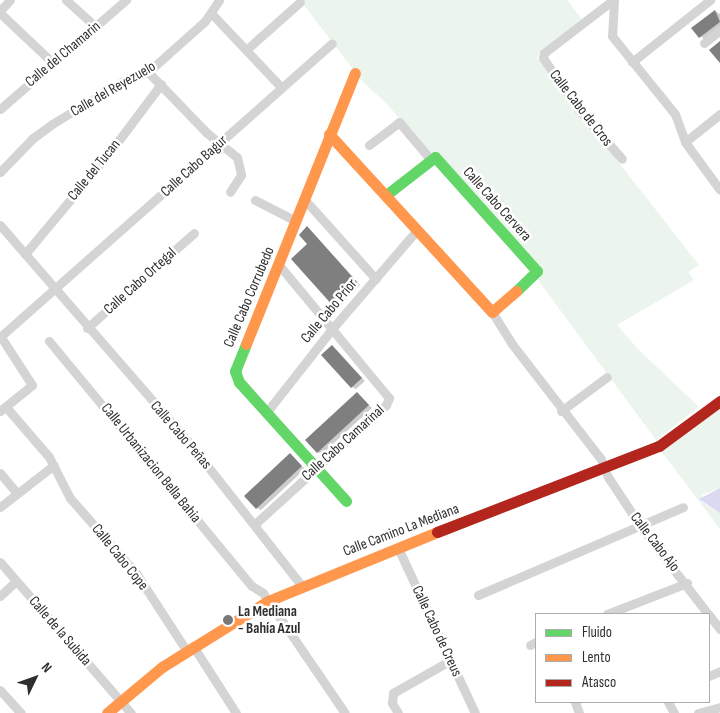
<!DOCTYPE html>
<html>
<head>
<meta charset="utf-8">
<style>
	body { margin:0 }
	#map { position:relative; width:720px; height:713px; overflow:hidden; background:#fff; font-family:"Sofia Sans Condensed",sans-serif }
	div>[style] { position:absolute }
	.green>* { inset:0; background:#ecf5ed }
	.water>* { inset:0; background:#dbd8f2 }
	.shadow>* { inset:0; background:#0003 }
	.building>* { inset:0; background:#7f7f7f }
	.street>* { height:9px; margin:-4.5px; padding:0 4.5px; transform-origin:4.5px; border-radius:4.5px; background:#d4d4d4 }
	.fast>* { height:11px; margin:-5.5px; padding:0 5.5px; transform-origin:5.5px; border-radius:5.5px; background:#63d668 }
	.slow>* { height:11px; margin:-5.5px; padding:0 5.5px; transform-origin:5.5px; border-radius:5.5px; background:#ff974d }
	.jam>* { height:11px; margin:-5.5px; padding:0 5.5px; transform-origin:5.5px; border-radius:5.5px; background:#b3261e }
	.dots>* { width:14px; height:14px; translate:-50% -50%; box-sizing:border-box; border:2px solid #fff; border-radius:50% }
	span { translate:-50% -50%; white-space:nowrap; text-align:center; line-height:1.15; -webkit-text-stroke:5px #fff; paint-order:stroke }
	.street-label { font-size:15px; color:#2f2f2f }
	.poi-label { font-size:15px; color:#2f2f2f; font-weight:700 }
	.left { translate:0 -50%; text-align:left }
	.legend { position:absolute; left:535px; top:613px; width:175px; height:90px; box-sizing:border-box; background:#fff; border:1px solid #acacac; margin:0; padding:6px 9px; list-style:none; font-size:15px; color:#2f2f2f }
	.legend li { display:flex; align-items:center; gap:10px; height:25px }
	.legend b { width:25px; border:1px solid #acacac }
	.north { position:absolute; left:10px; top:653px; width:50px; height:50px; -webkit-text-stroke:4px #fff; paint-order:stroke; rotate:48deg; font-size:14px; font-weight:700; line-height:20px; text-align:center; color:#2f2f2f }
	.north::after { content:''; display:block; margin:auto; width:18px; height:22px; background:#2f2f2f; clip-path:polygon(50% 0,100% 100%,50% 72%,0 100%) }
</style>
</head>
<body>
<div id="map">
	<div class="green">
		<div style="clip-path:polygon(300px 0,567px 0,582px 19px,541px 51px,537px 58px,699px 265px,688px 272px,694px 280px,617px 325px,639px 350px,699px 407px,656px 440px,538px 280px,544px 273px,435px 152px,430px 155px,387px 104px,361px 80px)"></div>
		<div style="clip-path:polygon(720px 406px,720px 488px,702px 495px,702px 502px,720px 513px,720px 529px,661px 451px)"></div>
	</div>
	<div class="water">
		<div style="clip-path:polygon(720px 488px,720px 513px,699px 499px)"></div>
	</div>
	<div class="shadow">
		<div style="clip-path:polygon(715px 11px,720px 14px,720px 27px,704px 39px,693px 29px)"></div>
		<div style="clip-path:polygon(307px 228px,360px 285px,338px 309px,334px 306px)"></div>
		<div style="clip-path:polygon(332px 347px,365px 381px,356px 389px,352px 387px)"></div>
		<div style="clip-path:polygon(357px 394px,372px 408px,322px 454px,317px 452px)"></div>
		<div style="clip-path:polygon(290px 455px,305px 469px,261px 510px,257px 508px)"></div>
	</div>
	<div class="building">
		<div style="clip-path:polygon(715px 10px,720px 22px,699px 38px,691px 28px)"></div>
		<div style="clip-path:polygon(720px 41px,720px 63px,709px 50px)"></div>
		<div style="clip-path:polygon(307px 226px,357px 282px,334px 307px,291px 259px,307px 244px,299px 235px)"></div>
		<div style="clip-path:polygon(332px 345px,362px 378px,351px 388px,321px 355px)"></div>
		<div style="clip-path:polygon(357px 392px,369px 405px,317px 453px,305px 440px)"></div>
		<div style="clip-path:polygon(290px 453px,302px 466px,256px 509px,244px 496px)"></div>
	</div>
	<div class="street">
		<div style="left:66px;top:0;width:40px;rotate:42deg"></div>
		<div style="left:613px;top:0;width:87px;rotate:142.5deg"></div>
		<div style="left:544px;top:53px;width:5px;rotate:101deg"></div>
		<div style="left:543px;top:58px;width:63px;rotate:55.3deg"></div>
		<div style="left:579px;top:110px;width:65px;rotate:48.7deg"></div>
		<div style="left:614px;top:0;width:36px;rotate:93deg"></div>
		<div style="left:612px;top:36px;width:100px;rotate:51.1deg"></div>
		<div style="left:675px;top:114px;width:30px;rotate:70deg"></div>
		<div style="left:685px;top:142px;width:59px;rotate:53.9deg"></div>
		<div style="left:0;top:11px;width:15px;rotate:-48deg"></div>
		<div style="left:0;top:13px;width:71px;rotate:43.3deg"></div>
		<div style="left:211px;top:13px;width:103px;rotate:46.6deg"></div>
		<div style="left:704px;top:43px;width:21px;rotate:-39deg"></div>
		<div style="left:246px;top:50px;width:72px;rotate:-41.6deg"></div>
		<div style="left:632px;top:62px;width:100px;rotate:-38.5deg"></div>
		<div style="left:148px;top:72px;width:85px;rotate:46deg"></div>
		<div style="left:207px;top:133px;width:38px;rotate:39deg"></div>
		<div style="left:237px;top:157px;width:18px;rotate:77deg"></div>
		<div style="left:241px;top:175px;width:20px;rotate:123deg"></div>
		<div style="left:0;top:109px;width:167px;rotate:-40.9deg"></div>
		<div style="left:685px;top:142px;width:45px;rotate:-38.7deg"></div>
		<div style="left:369px;top:145px;width:38px;rotate:-37deg"></div>
		<div style="left:399px;top:122px;width:50px;rotate:49.9deg"></div>
		<div style="left:0;top:172px;width:47px;rotate:-45.9deg"></div>
		<div style="left:33px;top:138px;width:24px;rotate:-36deg"></div>
		<div style="left:52px;top:124px;width:83px;rotate:-31.2deg"></div>
		<div style="left:123px;top:81px;width:27px;rotate:-20deg"></div>
		<div style="left:148px;top:72px;width:76px;rotate:-41.8deg"></div>
		<div style="left:205px;top:21px;width:25px;rotate:-56deg"></div>
		<div style="left:255px;top:200px;width:46px;rotate:27.1deg"></div>
		<div style="left:305px;top:200px;width:106px;rotate:48.1deg"></div>
		<div style="left:0;top:225px;width:285px;rotate:49deg"></div>
		<div style="left:187px;top:440px;width:184px;rotate:51.8deg"></div>
		<div style="left:25px;top:254px;width:133px;rotate:-50.2deg"></div>
		<div style="left:110px;top:152px;width:85px;rotate:-53.1deg"></div>
		<div style="left:492px;top:312px;width:38px;rotate:58deg"></div>
		<div style="left:512px;top:344px;width:145px;rotate:52.3deg"></div>
		<div style="left:601px;top:459px;width:19px;rotate:69deg"></div>
		<div style="left:608px;top:477px;width:60px;rotate:56.6deg"></div>
		<div style="left:641px;top:527px;width:110px;rotate:52.4deg"></div>
		<div style="left:87px;top:328px;width:143px;rotate:-41.6deg"></div>
		<div style="left:0;top:337px;width:443px;rotate:-41.5deg"></div>
		<div style="left:49px;top:341px;width:318px;rotate:50.4deg"></div>
		<div style="left:252px;top:586px;width:13px;rotate:32deg"></div>
		<div style="left:263px;top:593px;width:145px;rotate:55.7deg"></div>
		<div style="left:6px;top:407px;width:66px;rotate:49.3deg"></div>
		<div style="left:49px;top:457px;width:46px;rotate:62.9deg"></div>
		<div style="left:70px;top:498px;width:100px;rotate:48.7deg"></div>
		<div style="left:136px;top:573px;width:92px;rotate:57deg"></div>
		<div style="left:0;top:411px;width:41px;rotate:-39.1deg"></div>
		<div style="left:32px;top:385px;width:57px;rotate:-122.9deg"></div>
		<div style="left:561px;top:411px;width:57px;rotate:-36.5deg"></div>
		<div style="left:266px;top:413px;width:105px;rotate:-51.9deg"></div>
		<div style="left:331px;top:330px;width:132px;rotate:-49.3deg"></div>
		<div style="left:0;top:473px;width:26px;rotate:50deg"></div>
		<div style="left:0;top:507px;width:68px;rotate:-37.9deg"></div>
		<div style="left:255px;top:524px;width:177px;rotate:-42.3deg"></div>
		<div style="left:386px;top:405px;width:8px;rotate:-67deg"></div>
		<div style="left:389px;top:398px;width:173px;rotate:-129.6deg"></div>
		<div style="left:398px;top:548px;width:182px;rotate:65deg"></div>
		<div style="left:0;top:562px;width:200px;rotate:49.1deg"></div>
		<div style="left:478px;top:595px;width:223px;rotate:-23.2deg"></div>
		<div style="left:0;top:596px;width:22px;rotate:-43deg"></div>
		<div style="left:607px;top:614px;width:86px;rotate:-21.2deg"></div>
		<div style="left:709px;top:615px;width:18px;rotate:52deg"></div>
		<div style="left:530px;top:645px;width:7px;rotate:-27deg"></div>
		<div style="left:193px;top:646px;width:80px;rotate:57.3deg"></div>
		<div style="left:709px;top:676px;width:12px;rotate:-24deg"></div>
		<div style="left:0;top:690px;width:31px;rotate:48deg"></div>
		<div style="left:575px;top:702px;width:12px;rotate:70deg"></div>
		<div style="left:668px;top:702px;width:13px;rotate:61deg"></div>
		<div style="left:398px;top:713px;width:12px;rotate:-121deg"></div>
		<div style="left:392px;top:703px;width:10px;rotate:-84deg"></div>
		<div style="left:393px;top:693px;width:67px;rotate:-29.6deg"></div>
		<div style="left:698px;top:713px;width:23px;rotate:-15deg"></div>
	</div>
	<div class="fast">
		<div style="left:386px;top:195px;width:62px;rotate:-37.8deg"></div>
		<div style="left:435px;top:157px;width:153px;rotate:48.2deg"></div>
		<div style="left:537px;top:271px;width:29px;rotate:136deg"></div>
		<div style="left:246px;top:344px;width:29px;rotate:112deg"></div>
		<div style="left:235px;top:371px;width:12px;rotate:70deg"></div>
		<div style="left:239px;top:382px;width:160px;rotate:48deg"></div>
	</div>
	<div class="slow">
		<div style="left:329px;top:134px;width:241px;rotate:47.5deg"></div>
		<div style="left:492px;top:312px;width:32px;rotate:-41deg"></div>
		<div style="left:246px;top:344px;width:292px;rotate:-68.1deg"></div>
		<div style="left:107px;top:713px;width:72px;rotate:-39.9deg"></div>
		<div style="left:162px;top:667px;width:125px;rotate:-31.9deg"></div>
		<div style="left:268px;top:601px;width:183px;rotate:-22.2deg"></div>
	</div>
	<div class="jam">
		<div style="left:437px;top:532px;width:238px;rotate:-21.2deg"></div>
		<div style="left:659px;top:446px;width:76px;rotate:-36.4deg"></div>
	</div>
	<div class="dots">
		<div style="left:228px;top:620px;background:#787878"></div>
	</div>
	<div class="street-label">
		<span style="left:63px;top:54px;rotate:-40deg">Calle del Chamarin</span>
		<span style="left:113px;top:89px;rotate:-30deg">Calle del Reyezuelo</span>
		<span style="left:581px;top:108px;rotate:52deg">Calle Cabo de Cros</span>
		<span style="left:194px;top:166px;rotate:-42deg">Calle Cabo Bagur</span>
		<span style="left:94px;top:170px;rotate:-51deg">Calle del Tucan</span>
		<span style="left:497px;top:204px;rotate:48deg">Calle Cabo Cervera</span>
		<span style="left:140px;top:281px;rotate:-42deg">Calle Cabo Ortegal</span>
		<span style="left:249px;top:297px;rotate:-67deg">Calle Cabo Corrubedo</span>
		<span style="left:329px;top:311px;rotate:-50deg">Calle Cabo Prior</span>
		<span style="left:181px;top:435px;rotate:49deg">Calle Cabo Peñas</span>
		<span style="left:343px;top:443px;rotate:-42deg">Calle Cabo Camarinal</span>
		<span style="left:151px;top:463px;rotate:51deg">Calle Urbanizacion Bella Bahia</span>
		<span style="left:401px;top:530px;rotate:-21deg">Calle Camino La Mediana</span>
		<span style="left:655px;top:542px;rotate:52deg">Calle Cabo Ajo</span>
		<span style="left:120px;top:557px;rotate:51deg">Calle Cabo Cope</span>
		<span style="left:60px;top:631px;rotate:49deg">Calle de la Subida</span>
		<span style="left:437px;top:631px;rotate:65deg">Calle Cabo de Creus</span>
	</div>
	<div class="poi-label">
		<span class="left" style="left:238px;top:620px">La Mediana<br>- Bahía Azul</span>
	</div>
	<ul class="legend">
	<li><b style="height:6px;background:#63d668"></b>Fluido</li>
	<li><b style="height:6px;background:#ff974d"></b>Lento</li>
	<li><b style="height:6px;background:#b3261e"></b>Atasco</li>
	</ul>
	<div class="north">N</div>
</div>
</body>
</html>
